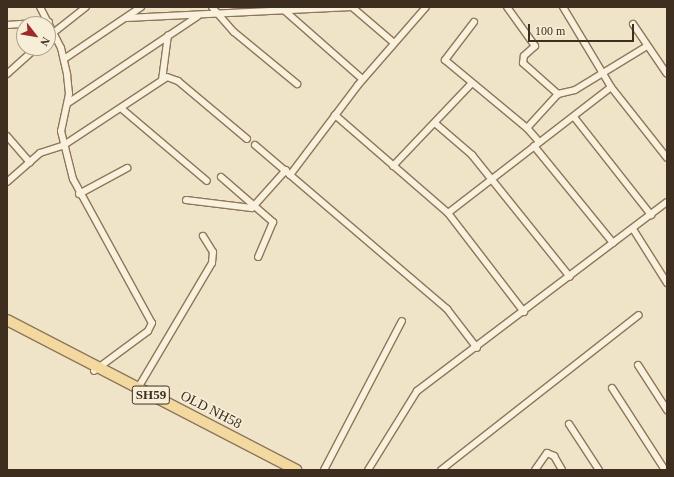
<!DOCTYPE html>
<html>
<head>
<meta charset="utf-8">
<style>
	body { margin:0 }
	#map { position:relative; width:674px; height:477px; overflow:hidden; background:#f0e4c8; font-family:Georgia,serif }
	div>[style] { position:absolute }
	.roads { filter:drop-shadow(1px 0 #8d765c) drop-shadow(-1px 0 #8d765c) drop-shadow(0 1px #8d765c) drop-shadow(0 -1px #8d765c) }
	.minor>* { height:6px; margin:-3px; padding:0 3px; transform-origin:3px; border-radius:3px; background:#faf1dc }
	.primary>* { height:10px; margin:-5px; padding:0 5px; transform-origin:5px; border-radius:5px; background:#f3d9a0 }
	span { translate:-50% -50%; white-space:nowrap; text-align:center; line-height:1.15; -webkit-text-stroke:3.5px #f7eed8; paint-order:stroke }
	.shield-label span { padding:1px 3px; background:#f7eed8; border:1px solid; border-radius:3px; -webkit-text-stroke-width:0 }
	.shield-label { font-size:13px; color:#3d2e20; font-weight:700 }
	.street-label { font-size:14px; color:#3d2e20 }
	.frame { position:absolute; inset:0; border:8px solid #3d2e20; pointer-events:none }
	.north { position:absolute; left:16px; top:16px; width:40px; height:40px; box-sizing:border-box; background:#f7eed8; border:1px solid #ada18e; border-radius:50%; rotate:121deg; font-size:11px; font-weight:700; line-height:16px; text-align:center; color:#3d2e20 }
	.north::after { content:''; display:block; margin:auto; width:14px; height:18px; background:#9e2a2b; clip-path:polygon(50% 0,100% 100%,50% 72%,0 100%) }
	.scale { position:absolute; left:528px; top:24px; width:106px; height:18px; box-sizing:border-box; border:2px solid #3d2e20; border-top:0; padding-left:5px; font-size:12px; line-height:14px; white-space:nowrap; color:#3d2e20; -webkit-text-stroke:3px #f7eed8; paint-order:stroke }
</style>
</head>
<body>
<div id="map">
	<div class="roads">
		<div class="minor">
			<div style="left:40px;top:7px;width:46px;rotate:62.9deg"></div>
			<div style="left:61px;top:48px;width:28px;rotate:77deg"></div>
			<div style="left:67px;top:75px;width:19px;rotate:84deg"></div>
			<div style="left:69px;top:94px;width:38px;rotate:102deg"></div>
			<div style="left:61px;top:131px;width:49px;rotate:76deg"></div>
			<div style="left:73px;top:179px;width:164px;rotate:61.3deg"></div>
			<div style="left:152px;top:323px;width:9px;rotate:117deg"></div>
			<div style="left:148px;top:331px;width:67px;rotate:143.5deg"></div>
			<div style="left:212px;top:7px;width:33px;rotate:49deg"></div>
			<div style="left:234px;top:32px;width:82px;rotate:39.5deg"></div>
			<div style="left:352px;top:7px;width:55px;rotate:40.6deg"></div>
			<div style="left:507px;top:7px;width:48px;rotate:54.3deg"></div>
			<div style="left:535px;top:46px;width:15px;rotate:138deg"></div>
			<div style="left:524px;top:56px;width:7px;rotate:98deg"></div>
			<div style="left:523px;top:63px;width:47px;rotate:41.5deg"></div>
			<div style="left:563px;top:7px;width:93px;rotate:59deg"></div>
			<div style="left:611px;top:87px;width:90px;rotate:51.7deg"></div>
			<div style="left:285px;top:11px;width:103px;rotate:41.4deg"></div>
			<div style="left:126px;top:18px;width:226px;rotate:-2.8deg"></div>
			<div style="left:474px;top:22px;width:48px;rotate:127.3deg"></div>
			<div style="left:445px;top:60px;width:107px;rotate:39.7deg"></div>
			<div style="left:527px;top:128px;width:18px;rotate:49deg"></div>
			<div style="left:633px;top:24px;width:60px;rotate:55.8deg"></div>
			<div style="left:7px;top:25px;width:42px;rotate:-4.1deg"></div>
			<div style="left:48px;top:37px;width:48px;rotate:-38.3deg"></div>
			<div style="left:64px;top:59px;width:93px;rotate:-34deg"></div>
			<div style="left:7px;top:74px;width:39px;rotate:-42deg"></div>
			<div style="left:162px;top:80px;width:45px;rotate:-82.4deg"></div>
			<div style="left:68px;top:103px;width:156px;rotate:-33.8deg"></div>
			<div style="left:122px;top:109px;width:111px;rotate:40.3deg"></div>
			<div style="left:335px;top:115px;width:150px;rotate:40.9deg"></div>
			<div style="left:448px;top:213px;width:125px;rotate:52.5deg"></div>
			<div style="left:574px;top:117px;width:125px;rotate:51.8deg"></div>
			<div style="left:436px;top:124px;width:48px;rotate:40.7deg"></div>
			<div style="left:472px;top:155px;width:156px;rotate:51.2deg"></div>
			<div style="left:527px;top:128px;width:46px;rotate:-47.6deg"></div>
			<div style="left:558px;top:94px;width:17px;rotate:-13deg"></div>
			<div style="left:575px;top:90px;width:84px;rotate:-31.4deg"></div>
			<div style="left:7px;top:136px;width:35px;rotate:49deg"></div>
			<div style="left:255px;top:145px;width:253px;rotate:40.5deg"></div>
			<div style="left:447px;top:309px;width:49px;rotate:52.4deg"></div>
			<div style="left:534px;top:146px;width:125px;rotate:50.8deg"></div>
			<div style="left:393px;top:166px;width:113px;rotate:-46.4deg"></div>
			<div style="left:290px;top:175px;width:113px;rotate:-52.9deg"></div>
			<div style="left:358px;top:85px;width:103px;rotate:-48.9deg"></div>
			<div style="left:221px;top:177px;width:69px;rotate:40.9deg"></div>
			<div style="left:273px;top:222px;width:38px;rotate:113deg"></div>
			<div style="left:7px;top:182px;width:44px;rotate:-41.3deg"></div>
			<div style="left:40px;top:153px;width:25px;rotate:-18deg"></div>
			<div style="left:64px;top:145px;width:123px;rotate:-33.4deg"></div>
			<div style="left:167px;top:77px;width:12px;rotate:20deg"></div>
			<div style="left:178px;top:81px;width:90px;rotate:40deg"></div>
			<div style="left:79px;top:194px;width:55px;rotate:-28.4deg"></div>
			<div style="left:186px;top:200px;width:66px;rotate:6.9deg"></div>
			<div style="left:252px;top:208px;width:51px;rotate:-48.2deg"></div>
			<div style="left:448px;top:213px;width:206px;rotate:-37.7deg"></div>
			<div style="left:633px;top:229px;width:64px;rotate:57.8deg"></div>
			<div style="left:638px;top:365px;width:54px;rotate:57.2deg"></div>
			<div style="left:138px;top:388px;width:145px;rotate:-59.4deg"></div>
			<div style="left:212px;top:263px;width:11px;rotate:-85deg"></div>
			<div style="left:213px;top:252px;width:19px;rotate:-122deg"></div>
			<div style="left:612px;top:388px;width:98px;rotate:57.1deg"></div>
			<div style="left:569px;top:424px;width:55px;rotate:56.9deg"></div>
			<div style="left:324px;top:470px;width:168px;rotate:-62.4deg"></div>
			<div style="left:368px;top:470px;width:93px;rotate:-58.2deg"></div>
			<div style="left:417px;top:391px;width:313px;rotate:-37.1deg"></div>
			<div style="left:441px;top:470px;width:251px;rotate:-38.1deg"></div>
			<div style="left:535px;top:470px;width:21px;rotate:-55deg"></div>
			<div style="left:547px;top:453px;width:8px;rotate:23deg"></div>
			<div style="left:554px;top:456px;width:16px;rotate:60deg"></div>
		</div>
		<div class="primary">
			<div style="left:7px;top:320px;width:326px;rotate:27.4deg"></div>
		</div>
	</div>
	<div class="shield-label">
		<span style="left:151px;top:395px">SH59</span>
	</div>
	<div class="street-label">
		<span style="left:211px;top:410px;rotate:27deg">OLD NH58</span>
	</div>
	<div class="frame"></div>
	<div class="north">N</div>
	<div class="scale">100 m</div>
</div>
</body>
</html>
